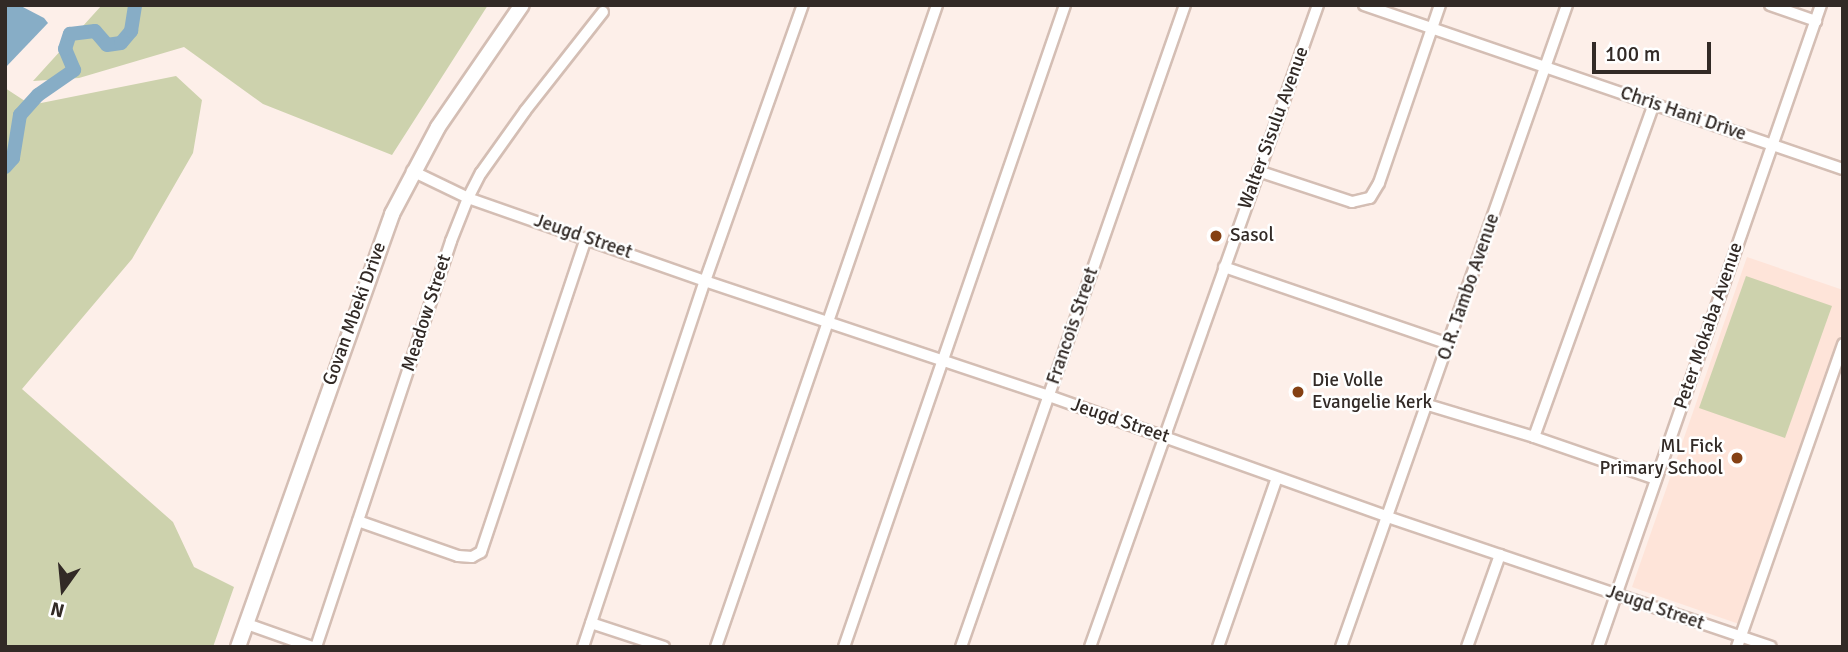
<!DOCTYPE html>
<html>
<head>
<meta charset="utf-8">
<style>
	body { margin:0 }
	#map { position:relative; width:1848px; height:652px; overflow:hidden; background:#fdefe9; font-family:Signika,sans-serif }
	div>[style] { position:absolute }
	.built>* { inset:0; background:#fee4d9 }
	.green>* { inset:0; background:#cdd2ad }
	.water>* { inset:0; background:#87adc6 }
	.river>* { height:14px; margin:-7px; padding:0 7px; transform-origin:7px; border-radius:7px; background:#87adc6 }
	.roads { filter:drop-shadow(2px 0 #d4beb4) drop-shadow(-2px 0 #d4beb4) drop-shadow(0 2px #d4beb4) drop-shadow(0 -2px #d4beb4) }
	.minor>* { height:10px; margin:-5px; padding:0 5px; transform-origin:5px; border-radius:5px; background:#fff }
	.major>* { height:14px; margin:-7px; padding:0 7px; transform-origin:7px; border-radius:7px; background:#fff }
	.dots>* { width:19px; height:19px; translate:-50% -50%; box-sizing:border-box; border:4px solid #fff; border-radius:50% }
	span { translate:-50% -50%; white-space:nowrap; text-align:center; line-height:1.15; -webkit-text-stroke:5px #fff; paint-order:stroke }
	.street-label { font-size:19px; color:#322a26 }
	.poi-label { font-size:19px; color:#322a26 }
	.left { translate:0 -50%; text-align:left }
	.right { translate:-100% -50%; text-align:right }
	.frame { position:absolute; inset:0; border:7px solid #322a26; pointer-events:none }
	.north { position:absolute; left:28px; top:554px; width:70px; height:70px; -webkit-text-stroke:5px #fff; paint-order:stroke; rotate:195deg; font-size:19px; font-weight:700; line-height:28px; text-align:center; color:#322a26 }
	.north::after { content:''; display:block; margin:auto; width:24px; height:32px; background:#322a26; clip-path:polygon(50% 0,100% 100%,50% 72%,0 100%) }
	.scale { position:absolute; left:1592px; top:42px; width:119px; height:32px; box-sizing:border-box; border:4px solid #322a26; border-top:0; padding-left:9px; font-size:21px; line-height:24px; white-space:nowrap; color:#322a26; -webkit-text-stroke:5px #fff; paint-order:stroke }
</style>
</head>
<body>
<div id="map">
	<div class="built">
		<div style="clip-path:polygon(1747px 257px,1843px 290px,1843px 329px,1739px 624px,1632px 587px)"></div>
	</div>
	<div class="green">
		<div style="clip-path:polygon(102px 5px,488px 5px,392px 155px,263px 104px,184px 47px,79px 78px,33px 81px)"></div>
		<div style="clip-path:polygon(176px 76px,202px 100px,193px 153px,132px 259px,22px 389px,173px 522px,194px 567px,234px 587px,213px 647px,5px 647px,5px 88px,31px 105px)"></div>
		<div style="clip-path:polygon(1746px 276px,1832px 306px,1785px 438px,1699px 408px)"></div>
	</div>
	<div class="water">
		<div style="clip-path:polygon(5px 5px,19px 5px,44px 18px,48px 23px,5px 68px)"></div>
	</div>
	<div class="river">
		<div style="left:5px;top:167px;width:12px;rotate:-48deg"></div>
		<div style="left:13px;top:158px;width:44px;rotate:-80.8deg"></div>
		<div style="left:20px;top:115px;width:27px;rotate:-48deg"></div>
		<div style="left:38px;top:95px;width:44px;rotate:-34.8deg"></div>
		<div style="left:74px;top:70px;width:23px;rotate:-113deg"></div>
		<div style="left:65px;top:49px;width:16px;rotate:-72deg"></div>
		<div style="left:70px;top:34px;width:25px;rotate:-7deg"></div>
		<div style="left:95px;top:31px;width:18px;rotate:49deg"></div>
		<div style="left:107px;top:45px;width:14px;rotate:-8deg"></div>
		<div style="left:121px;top:43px;width:16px;rotate:-50deg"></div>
		<div style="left:131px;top:31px;width:26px;rotate:-81deg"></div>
	</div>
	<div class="roads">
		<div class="minor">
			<div style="left:1364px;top:5px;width:506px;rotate:18.9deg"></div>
			<div style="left:1770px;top:5px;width:49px;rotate:19.2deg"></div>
			<div style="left:412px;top:171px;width:62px;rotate:25.7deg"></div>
			<div style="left:468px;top:198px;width:251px;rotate:19.3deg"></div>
			<div style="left:705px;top:281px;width:363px;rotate:18.5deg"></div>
			<div style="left:1049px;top:396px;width:360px;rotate:19.6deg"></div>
			<div style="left:1388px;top:517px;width:404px;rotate:18.7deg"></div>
			<div style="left:1258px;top:171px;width:99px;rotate:18.3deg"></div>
			<div style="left:1352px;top:202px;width:18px;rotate:-13deg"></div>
			<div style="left:1370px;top:198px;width:17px;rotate:-59deg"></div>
			<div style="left:1379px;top:183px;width:188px;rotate:-71.1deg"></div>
			<div style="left:1224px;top:267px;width:238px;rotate:18.9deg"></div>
			<div style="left:1428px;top:405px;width:111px;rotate:16.8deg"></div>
			<div style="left:1534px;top:437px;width:129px;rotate:19deg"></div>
			<div style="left:1534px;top:437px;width:354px;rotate:-70.2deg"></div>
			<div style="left:358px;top:521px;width:106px;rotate:19.3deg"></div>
			<div style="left:458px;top:556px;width:14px;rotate:4deg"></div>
			<div style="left:472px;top:557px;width:10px;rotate:-29deg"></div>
			<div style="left:481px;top:552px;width:331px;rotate:-71.5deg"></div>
			<div style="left:591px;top:623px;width:77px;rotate:18.2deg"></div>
			<div style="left:247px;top:624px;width:69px;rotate:19.5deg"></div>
			<div style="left:316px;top:647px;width:428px;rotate:-71.6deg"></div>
			<div style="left:451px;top:241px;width:46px;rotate:-68.4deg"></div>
			<div style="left:468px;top:198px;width:28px;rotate:-63deg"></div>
			<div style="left:481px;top:173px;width:76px;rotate:-54.6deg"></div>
			<div style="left:525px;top:111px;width:126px;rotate:-51.8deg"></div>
			<div style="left:583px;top:647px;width:386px;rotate:-71.6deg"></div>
			<div style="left:705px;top:281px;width:293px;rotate:-70.5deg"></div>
			<div style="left:716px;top:647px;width:679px;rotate:-71deg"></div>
			<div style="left:844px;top:647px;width:679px;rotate:-71deg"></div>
			<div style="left:961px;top:647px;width:680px;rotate:-70.77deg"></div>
			<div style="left:1090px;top:647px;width:681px;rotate:-70.45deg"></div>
			<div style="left:1218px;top:647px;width:179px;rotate:-70.8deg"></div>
			<div style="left:1341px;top:647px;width:681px;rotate:-70.61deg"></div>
			<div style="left:1467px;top:647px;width:98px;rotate:-70.3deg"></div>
			<div style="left:1598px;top:647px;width:680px;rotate:-70.85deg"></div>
			<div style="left:1737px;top:647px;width:321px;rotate:-70.7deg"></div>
		</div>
		<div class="major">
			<div style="left:238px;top:647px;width:460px;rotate:-70.4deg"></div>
			<div style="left:392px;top:214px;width:98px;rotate:-62.1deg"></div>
			<div style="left:438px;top:127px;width:148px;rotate:-55.5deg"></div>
		</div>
	</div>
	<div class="dots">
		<div style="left:1216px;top:236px;background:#854114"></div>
		<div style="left:1298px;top:392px;background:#854114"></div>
		<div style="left:1737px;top:458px;background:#854114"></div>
	</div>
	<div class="street-label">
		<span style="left:1683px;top:114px;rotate:19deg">Chris Hani Drive</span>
		<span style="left:1274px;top:128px;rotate:-70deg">Walter Sisulu Avenue</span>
		<span style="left:583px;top:237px;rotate:19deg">Jeugd Street</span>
		<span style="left:1469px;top:287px;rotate:-71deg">O.R. Tambo Avenue</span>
		<span style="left:427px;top:313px;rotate:-72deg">Meadow Street</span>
		<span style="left:355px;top:314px;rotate:-70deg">Govan Mbeki Drive</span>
		<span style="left:1073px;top:326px;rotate:-71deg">Francois Street</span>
		<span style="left:1709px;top:326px;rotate:-71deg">Peter Mokaba Avenue</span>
		<span style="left:1120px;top:421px;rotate:19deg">Jeugd Street</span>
		<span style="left:1655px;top:608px;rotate:19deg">Jeugd Street</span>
	</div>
	<div class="poi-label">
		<span class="left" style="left:1230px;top:236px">Sasol</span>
		<span class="left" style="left:1312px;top:392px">Die Volle<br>Evangelie Kerk</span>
		<span class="right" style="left:1723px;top:458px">ML Fick<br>Primary School</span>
	</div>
	<div class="frame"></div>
	<div class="north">N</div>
	<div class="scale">100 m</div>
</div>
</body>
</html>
